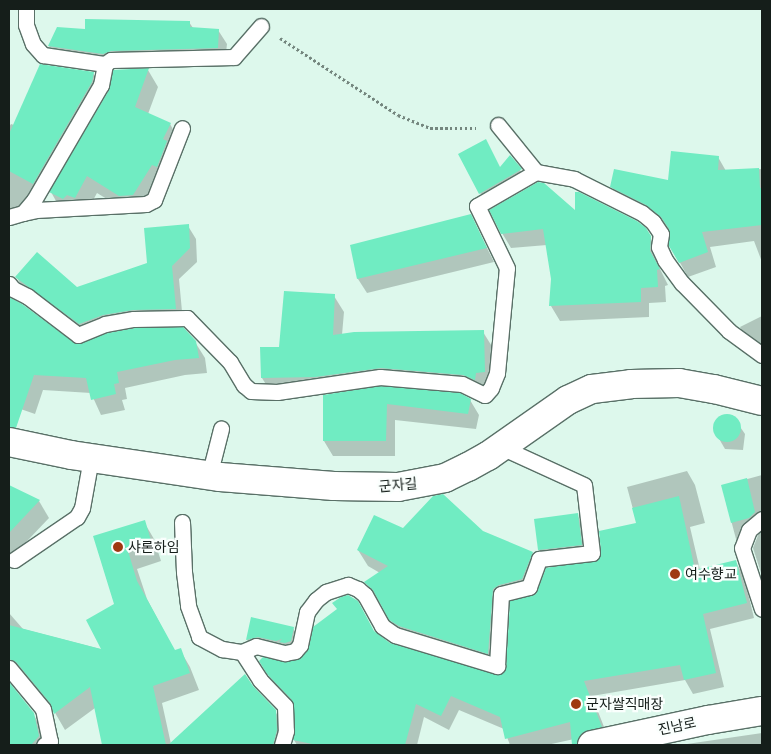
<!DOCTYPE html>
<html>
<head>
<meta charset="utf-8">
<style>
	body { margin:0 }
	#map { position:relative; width:771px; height:754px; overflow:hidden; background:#ddf8ec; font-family:"Work Sans","Noto Sans KR",sans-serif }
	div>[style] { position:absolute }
	.shadow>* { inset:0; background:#0003 }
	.building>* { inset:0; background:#70ecc2 }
	.round { border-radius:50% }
	.path>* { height:3px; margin-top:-1.5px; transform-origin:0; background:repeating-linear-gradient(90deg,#74867e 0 2.5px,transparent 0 5px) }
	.roads { filter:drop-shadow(1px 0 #597067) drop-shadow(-1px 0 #597067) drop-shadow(0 1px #597067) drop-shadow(0 -1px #597067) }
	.service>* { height:15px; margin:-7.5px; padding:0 7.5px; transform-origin:7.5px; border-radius:7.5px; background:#fff }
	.minor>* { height:28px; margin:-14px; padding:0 14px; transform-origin:14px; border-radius:14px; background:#fff }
	.dots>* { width:14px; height:14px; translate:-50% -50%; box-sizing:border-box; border:2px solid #fafffd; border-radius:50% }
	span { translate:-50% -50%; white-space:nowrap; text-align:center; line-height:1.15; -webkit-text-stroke:4.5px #fafffd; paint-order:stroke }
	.street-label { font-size:14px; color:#151e1a }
	.poi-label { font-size:14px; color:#151e1a }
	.left { translate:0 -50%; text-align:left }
	.frame { position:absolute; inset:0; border:10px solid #151e1a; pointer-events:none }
</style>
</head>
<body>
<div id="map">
	<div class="shadow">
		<div style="clip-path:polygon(189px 22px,193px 28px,218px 30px,227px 44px,225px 62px,119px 65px,111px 68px,58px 60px,49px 46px)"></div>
		<div style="clip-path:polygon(148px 70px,158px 87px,148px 114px,170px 124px,180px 142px,162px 182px,143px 213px,130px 213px,97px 193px,85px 215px,77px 212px,73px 216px,61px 210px,51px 192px,110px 90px,114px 71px)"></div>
		<div style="clip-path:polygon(93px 73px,103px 91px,102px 100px,43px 200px,33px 195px,12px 225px,9px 223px,9px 127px,11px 124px,14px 125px)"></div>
		<div style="clip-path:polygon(460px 155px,500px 168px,510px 157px,526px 178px,485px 202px)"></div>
		<div style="clip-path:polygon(718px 157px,726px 171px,762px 169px,762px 262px,754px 241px,710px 247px,716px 267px,688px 277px,670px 245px,670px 231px,656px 219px,620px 201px,612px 187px,669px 181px)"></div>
		<div style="clip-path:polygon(576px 212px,650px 237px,659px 253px,659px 267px,668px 285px,665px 286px,666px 302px,649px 303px,649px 317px,560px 321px,551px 306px,552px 279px,547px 245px,511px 248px,502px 233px)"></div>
		<div style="clip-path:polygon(188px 226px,196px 239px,197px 262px,179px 279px,183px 322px,111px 328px,88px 337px,25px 291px,17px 278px,77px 289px,148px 264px)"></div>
		<div style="clip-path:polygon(478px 230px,494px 262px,367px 293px,358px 279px,351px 246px)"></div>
		<div style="clip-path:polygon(334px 296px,344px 312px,342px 335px,483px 332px,493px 348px,494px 388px,473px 391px,390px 383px,325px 393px,272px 394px,262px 378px,281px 348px)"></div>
		<div style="clip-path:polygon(9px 297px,72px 344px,195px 342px,205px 358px,207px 373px,185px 375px,125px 388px,127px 399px,122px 400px,125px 410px,101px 415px,91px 393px,43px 390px,35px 414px,9px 405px)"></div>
		<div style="clip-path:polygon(762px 316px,762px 350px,748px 341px,740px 327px)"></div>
		<div style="clip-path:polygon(324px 396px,470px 400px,479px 415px,476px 429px,395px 420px,395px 456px,333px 456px,324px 441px)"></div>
		<div style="clip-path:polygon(732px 415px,745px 434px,743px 450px,725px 449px,714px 430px,716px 421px,723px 416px)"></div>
		<div style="clip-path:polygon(687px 471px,695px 485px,705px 523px,690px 527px,700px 570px,735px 561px,744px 576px,754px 618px,710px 629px,724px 687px,693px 694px,685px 680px,592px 696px,606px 732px,547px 745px,510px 745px,504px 729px,459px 710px,449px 730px,424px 717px,417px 745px,297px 745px,294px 740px,297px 731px,296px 710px,269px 676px,286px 664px,374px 632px,389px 644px,501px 676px,508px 667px,511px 600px,508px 601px,497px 669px,400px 636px,383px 606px,375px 598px,366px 582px,380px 573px,368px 566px,358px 550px,404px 530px,482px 532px,532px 553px,541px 569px,530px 597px,537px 595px,550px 568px,539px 549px,577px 515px,587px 532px,591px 562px,599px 561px,637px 524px,627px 487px)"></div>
		<div style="clip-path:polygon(762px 475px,762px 576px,753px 548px,759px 533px,752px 540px,745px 554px,736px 539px,722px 486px)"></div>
		<div style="clip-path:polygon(9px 486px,39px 501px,49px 518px,9px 560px)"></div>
		<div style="clip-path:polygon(144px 522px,154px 539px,161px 561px,137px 569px,147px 599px,175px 652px,180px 650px,190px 667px,199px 690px,162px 703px,171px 744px,252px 687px,275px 711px,285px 729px,286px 745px,106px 745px,102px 739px,95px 708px,65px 730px,54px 711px,28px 679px,17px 676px,10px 682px,10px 686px,33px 714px,44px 732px,47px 745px,9px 745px,9px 613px,23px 629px,104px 650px,115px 605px,94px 537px)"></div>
		<div style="clip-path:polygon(252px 618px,293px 628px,298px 637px,296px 649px,252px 648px,247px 640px)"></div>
		<div style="clip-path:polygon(762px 733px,762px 745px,680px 745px)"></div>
	</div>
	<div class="building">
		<div style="clip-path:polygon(85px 19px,190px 21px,190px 27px,219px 29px,218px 48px,111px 51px,103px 54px,48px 46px,57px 27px,85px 29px)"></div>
		<div style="clip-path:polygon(40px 64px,94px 72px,92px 82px,33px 184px,9px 171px,9px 134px)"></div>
		<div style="clip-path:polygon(149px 68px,135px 107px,171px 123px,163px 139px,167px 141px,157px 167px,152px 165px,133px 195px,119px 196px,87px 176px,75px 198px,67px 195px,63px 199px,49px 192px,109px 90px,113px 70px)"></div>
		<div style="clip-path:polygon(486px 139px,500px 167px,510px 155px,522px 169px,479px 194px,458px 154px)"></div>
		<div style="clip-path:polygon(671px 151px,719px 156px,718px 170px,759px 168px,760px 188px,762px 188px,762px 225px,702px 232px,708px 252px,679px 263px,669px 246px,669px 229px,661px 217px,646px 205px,610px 187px,614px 169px,668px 180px)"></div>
		<div style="clip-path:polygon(538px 182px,544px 183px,575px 210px,575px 192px,579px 192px,637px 221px,646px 228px,651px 236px,650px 251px,660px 269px,657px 270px,658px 287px,641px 288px,641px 302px,549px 306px,551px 279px,543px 229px,501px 234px,489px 210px)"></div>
		<div style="clip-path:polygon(471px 214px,487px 248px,357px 279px,350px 245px)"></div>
		<div style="clip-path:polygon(189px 224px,190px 248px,172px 266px,176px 309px,133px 310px,103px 315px,79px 324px,15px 277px,37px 252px,77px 287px,147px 263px,144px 228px)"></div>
		<div style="clip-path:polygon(284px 291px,335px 294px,333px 335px,354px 332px,484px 330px,485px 372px,476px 373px,475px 380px,463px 375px,381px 368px,315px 377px,261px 378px,260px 347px,279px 347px)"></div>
		<div style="clip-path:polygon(9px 297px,22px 304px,76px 344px,108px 333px,135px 328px,183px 327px,196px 341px,199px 358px,175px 360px,117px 372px,119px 383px,114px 384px,116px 394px,91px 400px,86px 378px,34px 375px,16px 428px,9px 427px)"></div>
		<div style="clip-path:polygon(380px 386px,460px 393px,471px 399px,468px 414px,387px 404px,386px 441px,323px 441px,323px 395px)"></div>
		<div class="round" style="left:713px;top:414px;width:28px;height:28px"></div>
		<div style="clip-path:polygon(747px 478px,755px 512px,749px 518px,731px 523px,721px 485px)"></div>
		<div style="clip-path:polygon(9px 485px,40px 500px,9px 533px)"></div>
		<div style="clip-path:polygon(443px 494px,483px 531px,533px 552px,522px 579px,499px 585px,493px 589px,488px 654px,399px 626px,389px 620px,373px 590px,364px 582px,388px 566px,357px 550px,374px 515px,403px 528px,433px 496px)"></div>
		<div style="clip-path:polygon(679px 496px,695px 570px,736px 560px,747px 603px,703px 614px,716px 673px,684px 680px,680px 665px,584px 681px,602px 727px,582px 733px,577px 745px,572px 745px,570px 722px,505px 739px,500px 717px,451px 696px,441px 716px,416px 704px,405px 745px,317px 745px,293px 740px,295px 731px,292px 700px,267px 674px,259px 661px,263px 657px,286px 662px,302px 657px,309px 647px,313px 627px,337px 609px,332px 603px,341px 597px,348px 595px,358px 601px,374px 631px,390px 643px,499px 675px,504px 672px,506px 667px,510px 601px,536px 594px,546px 568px,598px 560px,601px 552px,599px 531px,636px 523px,632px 508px)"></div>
		<div style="clip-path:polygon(578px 513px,582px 545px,538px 550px,534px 519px)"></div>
		<div style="clip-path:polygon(145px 520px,152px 544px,128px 551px,137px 581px,175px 650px,181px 648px,190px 673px,153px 686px,166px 745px,102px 745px,90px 687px,54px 714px,50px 703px,16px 662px,9px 659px,9px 625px,101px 649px,86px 620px,114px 604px,93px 536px)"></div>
		<div style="clip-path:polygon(251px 617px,294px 627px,291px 641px,285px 643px,279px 642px,282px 639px,276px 641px,258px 637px,246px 640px)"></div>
		<div style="clip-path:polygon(245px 674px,253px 686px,276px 710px,277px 730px,273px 745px,168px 745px)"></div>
		<div style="clip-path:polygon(9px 682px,34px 713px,39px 736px,31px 745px,9px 745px)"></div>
	</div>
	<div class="path">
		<div style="left:280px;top:38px;width:141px;rotate:33.1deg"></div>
		<div style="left:398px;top:115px;width:35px;rotate:22deg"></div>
		<div style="left:430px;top:128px;width:46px"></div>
	</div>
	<div class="roads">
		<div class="service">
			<div style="left:26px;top:9px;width:16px;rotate:90deg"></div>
			<div style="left:26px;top:25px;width:20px;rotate:70deg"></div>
			<div style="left:33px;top:44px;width:15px;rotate:48deg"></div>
			<div style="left:43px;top:55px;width:63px;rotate:8.3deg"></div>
			<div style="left:498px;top:125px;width:60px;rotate:51deg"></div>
			<div style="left:23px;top:213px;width:13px;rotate:-13deg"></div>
			<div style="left:36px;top:210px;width:110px;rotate:-3.1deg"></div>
			<div style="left:146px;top:204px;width:9px;rotate:-27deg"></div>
			<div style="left:154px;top:200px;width:77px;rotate:-68.7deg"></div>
			<div style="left:9px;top:217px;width:15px;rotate:-16deg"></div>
			<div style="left:23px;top:213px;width:17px;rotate:-50deg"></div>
			<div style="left:34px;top:200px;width:133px;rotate:-59.8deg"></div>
			<div style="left:101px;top:85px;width:21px;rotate:-79deg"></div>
			<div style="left:105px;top:64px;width:7px;rotate:-34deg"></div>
			<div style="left:111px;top:60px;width:123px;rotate:-1.4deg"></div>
			<div style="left:234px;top:57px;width:41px;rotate:-48.9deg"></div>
			<div style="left:9px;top:284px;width:6px;rotate:51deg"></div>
			<div style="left:13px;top:289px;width:16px;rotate:27deg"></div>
			<div style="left:27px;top:296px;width:64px;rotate:37.4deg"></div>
			<div style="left:78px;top:335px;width:29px;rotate:-22deg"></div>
			<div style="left:105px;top:324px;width:29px;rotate:-10deg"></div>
			<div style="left:134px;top:319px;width:53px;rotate:-1.1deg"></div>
			<div style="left:187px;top:318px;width:62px;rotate:45.7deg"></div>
			<div style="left:230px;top:362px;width:27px;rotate:59deg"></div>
			<div style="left:244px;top:385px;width:9px;rotate:41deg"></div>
			<div style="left:251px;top:391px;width:26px;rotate:2deg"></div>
			<div style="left:277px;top:392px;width:104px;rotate:-8.3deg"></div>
			<div style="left:380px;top:377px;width:82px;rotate:4.9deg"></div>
			<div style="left:462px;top:384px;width:25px;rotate:26deg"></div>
			<div style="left:485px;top:395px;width:9px;rotate:-49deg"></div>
			<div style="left:491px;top:388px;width:16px;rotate:-68deg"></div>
			<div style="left:497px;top:373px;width:105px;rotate:-84.6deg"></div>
			<div style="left:507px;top:268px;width:69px;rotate:-115.8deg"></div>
			<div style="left:477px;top:206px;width:68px;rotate:-30deg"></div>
			<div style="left:536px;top:172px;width:39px;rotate:10deg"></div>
			<div style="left:574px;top:179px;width:76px;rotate:26.6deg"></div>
			<div style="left:642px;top:213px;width:14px;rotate:39deg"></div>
			<div style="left:653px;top:222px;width:14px;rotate:56deg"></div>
			<div style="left:661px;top:234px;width:13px;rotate:99deg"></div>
			<div style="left:659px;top:247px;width:14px;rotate:65deg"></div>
			<div style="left:665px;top:260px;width:29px;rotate:54deg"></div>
			<div style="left:682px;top:283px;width:67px;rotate:45.6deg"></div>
			<div style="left:729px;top:331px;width:41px;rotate:36deg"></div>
			<div style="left:209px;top:476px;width:49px;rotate:-75.7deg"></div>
			<div style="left:762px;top:519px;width:17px;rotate:140deg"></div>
			<div style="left:749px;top:530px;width:19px;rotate:111deg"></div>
			<div style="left:742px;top:548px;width:64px;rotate:71.8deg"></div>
			<div style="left:182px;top:522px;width:50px;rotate:87.7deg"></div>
			<div style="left:184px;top:572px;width:34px;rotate:83deg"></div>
			<div style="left:188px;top:606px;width:33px;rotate:70deg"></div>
			<div style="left:199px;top:637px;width:26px;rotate:28deg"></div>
			<div style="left:222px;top:649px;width:20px;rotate:9deg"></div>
			<div style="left:242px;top:652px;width:33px;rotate:57deg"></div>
			<div style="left:260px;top:680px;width:36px;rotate:46deg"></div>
			<div style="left:285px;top:706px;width:25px;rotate:88deg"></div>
			<div style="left:286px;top:731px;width:15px;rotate:106deg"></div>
			<div style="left:14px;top:560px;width:76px;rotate:-34.3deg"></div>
			<div style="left:77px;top:517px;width:10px;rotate:-61deg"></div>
			<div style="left:82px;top:508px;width:51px;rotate:-79.8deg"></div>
			<div style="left:242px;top:652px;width:15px;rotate:-23deg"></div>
			<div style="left:256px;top:646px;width:30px;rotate:14deg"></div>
			<div style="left:285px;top:653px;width:10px;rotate:-11deg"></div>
			<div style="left:295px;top:651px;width:8px;rotate:-50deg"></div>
			<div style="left:300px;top:645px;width:34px;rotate:-78deg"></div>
			<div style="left:307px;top:612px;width:15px;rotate:-53deg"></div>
			<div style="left:316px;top:600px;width:13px;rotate:-39deg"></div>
			<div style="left:326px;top:592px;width:23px;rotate:-18deg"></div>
			<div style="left:348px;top:585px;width:11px;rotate:22deg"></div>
			<div style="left:358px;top:589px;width:9px;rotate:41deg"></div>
			<div style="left:365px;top:595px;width:35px;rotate:61deg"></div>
			<div style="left:382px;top:626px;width:16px;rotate:35deg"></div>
			<div style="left:395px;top:635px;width:107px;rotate:16.9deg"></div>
			<div style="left:497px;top:666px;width:72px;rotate:-86.8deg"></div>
			<div style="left:501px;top:594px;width:29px;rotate:-14deg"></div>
			<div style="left:529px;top:587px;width:30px;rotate:-70deg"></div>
			<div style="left:539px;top:559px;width:53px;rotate:-6.5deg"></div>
			<div style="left:592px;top:553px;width:68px;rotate:-96.7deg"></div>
			<div style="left:584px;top:485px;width:91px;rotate:-155.4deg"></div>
			<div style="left:9px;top:668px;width:53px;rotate:50.3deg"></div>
			<div style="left:43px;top:709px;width:33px;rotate:78deg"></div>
			<div style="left:50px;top:741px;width:7px;rotate:146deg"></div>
		</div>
		<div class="minor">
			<div style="left:9px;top:442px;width:63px;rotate:11.8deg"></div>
			<div style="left:71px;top:455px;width:151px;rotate:8.4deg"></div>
			<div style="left:220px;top:477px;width:114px;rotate:4.5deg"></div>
			<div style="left:334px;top:486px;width:64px;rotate:0.9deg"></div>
			<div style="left:398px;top:487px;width:48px;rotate:-10.8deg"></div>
			<div style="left:445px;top:478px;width:25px;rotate:-26deg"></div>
			<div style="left:468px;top:467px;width:23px;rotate:-29deg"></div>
			<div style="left:488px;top:456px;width:98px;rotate:-35deg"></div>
			<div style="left:568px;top:400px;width:26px;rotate:-25deg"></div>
			<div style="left:592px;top:389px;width:39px;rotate:-7deg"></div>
			<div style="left:631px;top:384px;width:48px;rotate:-1.2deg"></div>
			<div style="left:679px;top:383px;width:36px;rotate:10deg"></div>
			<div style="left:714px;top:389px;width:49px;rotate:14deg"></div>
			<div style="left:592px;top:745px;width:119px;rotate:-12.2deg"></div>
			<div style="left:708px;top:720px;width:55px;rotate:-9.5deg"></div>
		</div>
	</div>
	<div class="dots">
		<div style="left:118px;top:547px;background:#9f3911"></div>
		<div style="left:675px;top:574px;background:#9f3911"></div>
		<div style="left:576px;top:704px;background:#9f3911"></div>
	</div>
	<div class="street-label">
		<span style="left:398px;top:485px;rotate:-5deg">군자길</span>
		<span style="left:677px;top:726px;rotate:-12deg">진남로</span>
	</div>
	<div class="poi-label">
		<span class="left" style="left:128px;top:547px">샤론하임</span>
		<span class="left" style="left:685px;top:574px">여수향교</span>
		<span class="left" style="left:586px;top:704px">군자쌀직매장</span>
	</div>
	<div class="frame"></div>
</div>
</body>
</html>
